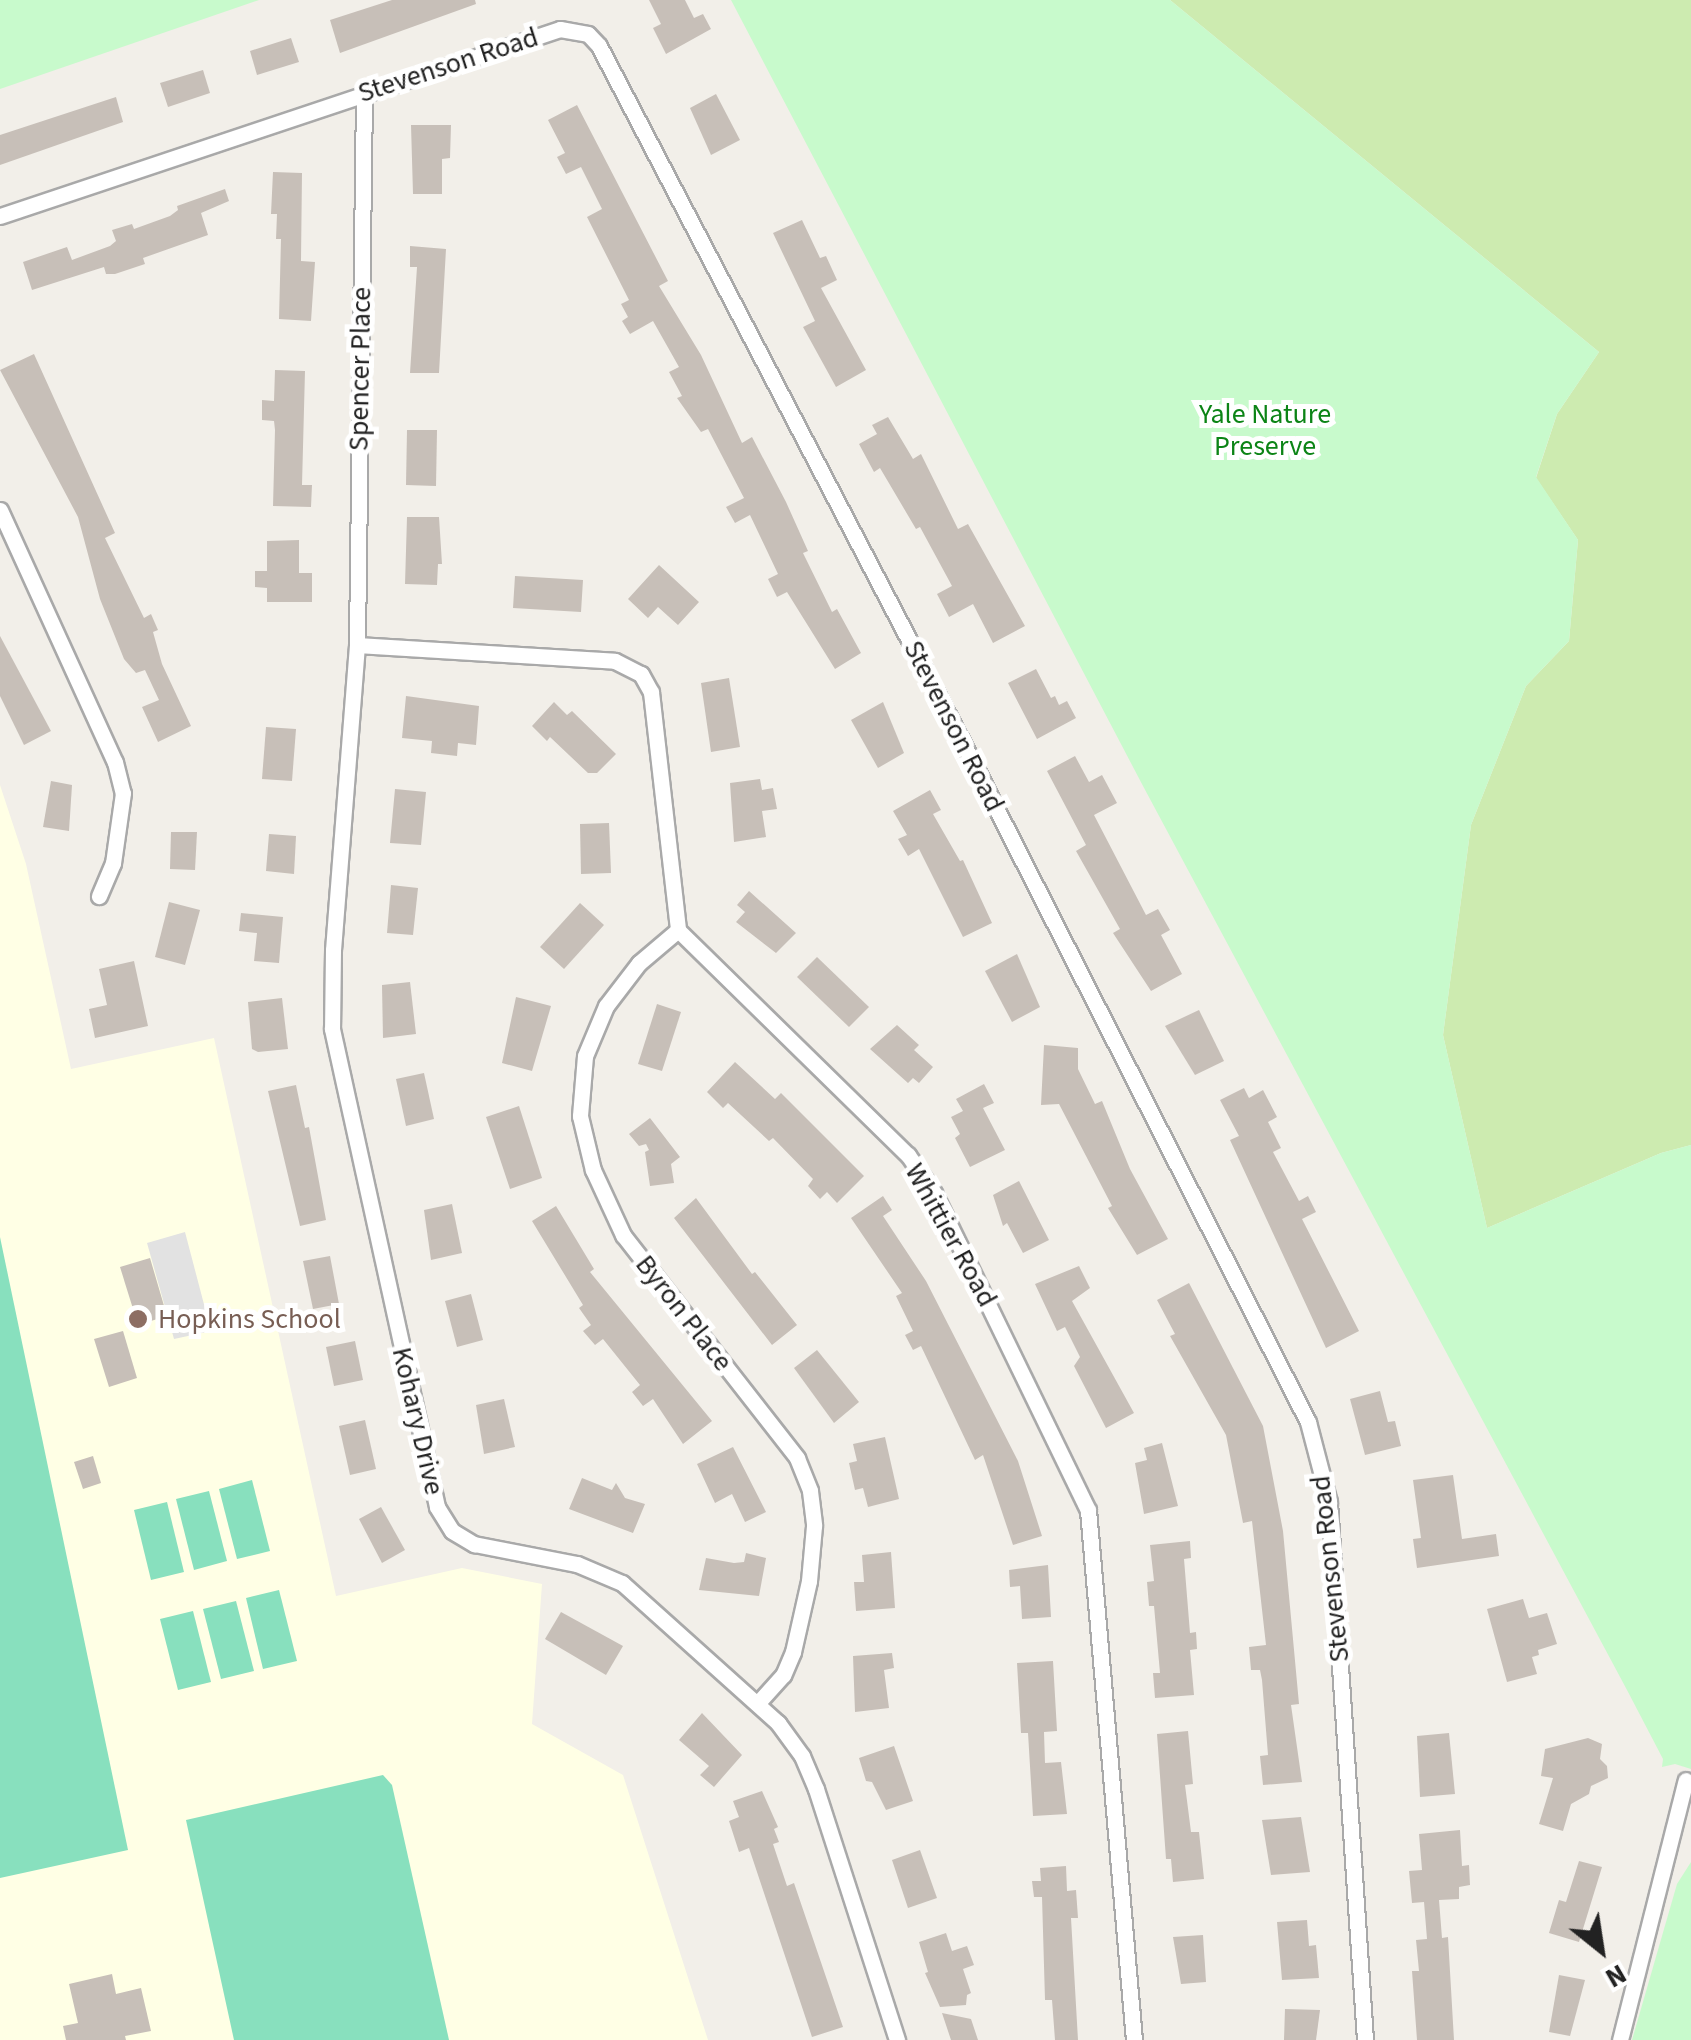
<!DOCTYPE html>
<html>
<head>
<meta charset="utf-8">
<style>
	body { margin:0 }
	#map { position:relative; width:1691px; height:2040px; overflow:hidden; background:#f2efe9; font-family:"Source Sans 3",sans-serif }
	div>[style] { position:absolute }
	.education>* { inset:0; background:#ffffe5 }
	.grass>* { inset:0; background:#cdebb0 }
	.park>* { inset:0; background:#c8facc }
	.pitch>* { inset:0; background:#88e0be }
	.parking>* { inset:0; background:#e2e2e2 }
	.building>* { inset:0; background:#c7bfb8 }
	.roads { filter:drop-shadow(2px 0 #a9a9a9) drop-shadow(-2px 0 #a9a9a9) drop-shadow(0 2px #a9a9a9) drop-shadow(0 -2px #a9a9a9) }
	.street>* { height:15px; margin:-7.5px; padding:0 7.5px; transform-origin:7.5px; border-radius:7.5px; background:#fff }
	.dots>* { width:28px; height:28px; translate:-50% -50%; box-sizing:border-box; border:5px solid #fff; border-radius:50% }
	span { translate:-50% -50%; white-space:nowrap; text-align:center; line-height:1.15; -webkit-text-stroke:10px #fff; paint-order:stroke }
	.street-label { font-size:28px; color:#222 }
	.park-label { font-size:28px; color:#0c8416 }
	.education-label { font-size:28px; color:#785e54 }
	.left { translate:0 -50%; text-align:left }
	.north { position:absolute; left:1551px; top:1900px; width:100px; height:100px; -webkit-text-stroke:8px #fff; paint-order:stroke; rotate:150deg; font-size:28px; font-weight:700; line-height:40px; text-align:center; color:#222 }
	.north::after { content:''; display:block; margin:auto; width:35px; height:45px; background:#222; clip-path:polygon(50% 0,100% 100%,50% 72%,0 100%) }
</style>
</head>
<body>
<div id="map">
	<div class="education">
		<div style="clip-path:polygon(0 785px,26px 864px,71px 1069px,214px 1038px,336px 1596px,462px 1568px,542px 1584px,532px 1724px,623px 1775px,708px 2040px,0 2040px)"></div>
	</div>
	<div class="grass">
		<div style="clip-path:polygon(1170px 0,1691px 0,1691px 1145px,1661px 1153px,1487px 1228px,1443px 1035px,1471px 825px,1526px 686px,1569px 641px,1578px 540px,1536px 478px,1557px 414px,1599px 352px)"></div>
	</div>
	<div class="park">
		<div style="clip-path:polygon(0 0,259px 0,0 89px)"></div>
		<div style="clip-path:polygon(731px 0,1170px 0,1599px 352px,1557px 414px,1536px 477px,1578px 540px,1569px 641px,1526px 686px,1471px 825px,1443px 1035px,1487px 1228px,1661px 1153px,1691px 1145px,1691px 1769px,1675px 1764px,1662px 1767px,1663px 1759px,1627px 1690px,1143px 786px)"></div>
		<div style="clip-path:polygon(1691px 1862px,1691px 2040px,1632px 2040px,1677px 1884px)"></div>
	</div>
	<div class="pitch">
		<div style="clip-path:polygon(0 1237px,128px 1850px,0 1878px)"></div>
		<div style="clip-path:polygon(252px 1480px,270px 1551px,237px 1559px,219px 1489px)"></div>
		<div style="clip-path:polygon(209px 1491px,227px 1561px,194px 1570px,176px 1499px)"></div>
		<div style="clip-path:polygon(167px 1502px,184px 1572px,151px 1580px,134px 1510px)"></div>
		<div style="clip-path:polygon(279px 1590px,297px 1661px,263px 1669px,246px 1598px)"></div>
		<div style="clip-path:polygon(236px 1601px,254px 1671px,221px 1679px,203px 1609px)"></div>
		<div style="clip-path:polygon(193px 1611px,211px 1682px,178px 1690px,160px 1619px)"></div>
		<div style="clip-path:polygon(383px 1775px,392px 1785px,449px 2040px,234px 2040px,186px 1820px)"></div>
	</div>
	<div class="parking">
		<div style="clip-path:polygon(185px 1232px,211px 1331px,174px 1339px,147px 1243px)"></div>
	</div>
	<div class="building">
		<div style="clip-path:polygon(392px 0,475px 0,476px 4px,340px 53px,330px 20px)"></div>
		<div style="clip-path:polygon(649px 0,685px 0,694px 18px,703px 14px,711px 29px,666px 54px,653px 28px,661px 24px)"></div>
		<div style="clip-path:polygon(291px 38px,299px 62px,257px 75px,250px 51px)"></div>
		<div style="clip-path:polygon(203px 70px,210px 93px,168px 107px,160px 83px)"></div>
		<div style="clip-path:polygon(716px 94px,740px 140px,711px 155px,690px 108px)"></div>
		<div style="clip-path:polygon(116px 97px,123px 122px,0 165px,0 135px)"></div>
		<div style="clip-path:polygon(577px 105px,668px 281px,659px 286px,701px 355px,742px 443px,752px 437px,786px 502px,808px 551px,803px 553px,832px 612px,837px 609px,861px 653px,835px 669px,787px 592px,777px 597px,768px 579px,778px 574px,750px 515px,735px 523px,726px 507px,744px 498px,708px 429px,701px 432px,677px 398px,682px 396px,669px 372px,679px 367px,653px 321px,630px 334px,622px 321px,628px 317px,621px 304px,629px 300px,587px 217px,602px 209px,581px 167px,566px 174px,557px 157px,565px 153px,548px 120px)"></div>
		<div style="clip-path:polygon(411px 125px,451px 125px,450px 158px,442px 159px,442px 194px,413px 194px)"></div>
		<div style="clip-path:polygon(273px 172px,302px 173px,301px 261px,315px 262px,311px 321px,279px 319px,281px 239px,276px 239px,277px 214px,271px 214px)"></div>
		<div style="clip-path:polygon(225px 189px,229px 201px,201px 213px,208px 235px,143px 258px,145px 264px,115px 274px,106px 274px,104px 267px,32px 290px,23px 262px,67px 247px,72px 260px,110px 246px,116px 241px,112px 230px,132px 224px,134px 229px,170px 216px,178px 210px,177px 206px)"></div>
		<div style="clip-path:polygon(802px 220px,820px 258px,826px 256px,837px 280px,821px 288px,866px 370px,836px 387px,803px 327px,815px 321px,773px 233px)"></div>
		<div style="clip-path:polygon(410px 246px,446px 249px,439px 373px,410px 373px,417px 267px,410px 267px)"></div>
		<div style="clip-path:polygon(34px 354px,115px 533px,105px 538px,144px 618px,151px 614px,158px 630px,153px 632px,162px 664px,191px 726px,158px 742px,142px 707px,159px 700px,145px 670px,136px 673px,124px 659px,100px 599px,78px 517px,0 370px)"></div>
		<div style="clip-path:polygon(275px 370px,305px 371px,302px 485px,312px 485px,311px 507px,273px 506px,275px 430px,274px 421px,262px 420px,262px 400px,274px 401px)"></div>
		<div style="clip-path:polygon(888px 417px,913px 459px,921px 454px,958px 529px,968px 524px,1025px 626px,993px 643px,973px 604px,949px 617px,937px 594px,952px 586px,920px 527px,916px 529px,880px 468px,874px 472px,859px 444px,877px 434px,872px 425px)"></div>
		<div style="clip-path:polygon(407px 430px,437px 430px,436px 486px,406px 485px)"></div>
		<div style="clip-path:polygon(407px 517px,439px 517px,442px 564px,438px 564px,437px 585px,405px 584px)"></div>
		<div style="clip-path:polygon(299px 540px,299px 573px,312px 573px,312px 602px,267px 602px,267px 588px,255px 587px,255px 571px,267px 571px,267px 541px)"></div>
		<div style="clip-path:polygon(659px 565px,699px 602px,678px 625px,658px 607px,648px 618px,628px 599px)"></div>
		<div style="clip-path:polygon(515px 576px,583px 580px,581px 612px,513px 608px)"></div>
		<div style="clip-path:polygon(0 636px,51px 731px,24px 745px,0 696px)"></div>
		<div style="clip-path:polygon(1036px 669px,1051px 698px,1055px 696px,1059px 705px,1067px 701px,1076px 718px,1037px 739px,1008px 683px)"></div>
		<div style="clip-path:polygon(729px 678px,740px 747px,711px 752px,701px 683px)"></div>
		<div style="clip-path:polygon(406px 696px,479px 706px,476px 745px,458px 743px,457px 756px,431px 753px,432px 741px,402px 738px)"></div>
		<div style="clip-path:polygon(554px 702px,567px 715px,572px 711px,616px 754px,597px 773px,588px 773px,550px 737px,547px 741px,532px 726px)"></div>
		<div style="clip-path:polygon(883px 702px,904px 753px,878px 768px,851px 720px)"></div>
		<div style="clip-path:polygon(266px 727px,296px 729px,292px 781px,262px 779px)"></div>
		<div style="clip-path:polygon(1075px 756px,1089px 782px,1102px 775px,1117px 803px,1094px 815px,1146px 915px,1158px 909px,1170px 930px,1161px 935px,1182px 974px,1151px 991px,1113px 933px,1120px 929px,1076px 851px,1086px 845px,1047px 771px)"></div>
		<div style="clip-path:polygon(760px 779px,762px 790px,773px 788px,777px 809px,762px 811px,766px 837px,734px 842px,730px 783px)"></div>
		<div style="clip-path:polygon(51px 781px,72px 785px,69px 831px,43px 827px)"></div>
		<div style="clip-path:polygon(395px 789px,426px 792px,421px 845px,390px 843px)"></div>
		<div style="clip-path:polygon(930px 790px,941px 810px,933px 814px,960px 861px,963px 860px,992px 923px,963px 937px,919px 849px,908px 856px,898px 839px,907px 835px,893px 811px)"></div>
		<div style="clip-path:polygon(609px 823px,611px 873px,581px 874px,580px 824px)"></div>
		<div style="clip-path:polygon(171px 832px,197px 832px,195px 870px,170px 869px)"></div>
		<div style="clip-path:polygon(269px 834px,296px 836px,294px 874px,266px 871px)"></div>
		<div style="clip-path:polygon(391px 885px,418px 888px,413px 935px,387px 933px)"></div>
		<div style="clip-path:polygon(749px 891px,796px 933px,776px 953px,736px 922px,745px 912px,737px 905px)"></div>
		<div style="clip-path:polygon(169px 902px,200px 910px,185px 965px,155px 957px)"></div>
		<div style="clip-path:polygon(580px 903px,604px 925px,564px 969px,540px 947px)"></div>
		<div style="clip-path:polygon(241px 913px,283px 917px,279px 963px,254px 961px,257px 933px,239px 931px)"></div>
		<div style="clip-path:polygon(1017px 954px,1040px 1007px,1012px 1022px,985px 971px)"></div>
		<div style="clip-path:polygon(817px 957px,869px 1007px,849px 1027px,797px 977px)"></div>
		<div style="clip-path:polygon(134px 961px,148px 1026px,95px 1038px,89px 1009px,107px 1005px,99px 969px)"></div>
		<div style="clip-path:polygon(410px 982px,416px 1034px,383px 1038px,382px 985px)"></div>
		<div style="clip-path:polygon(516px 997px,551px 1006px,532px 1071px,502px 1063px)"></div>
		<div style="clip-path:polygon(282px 998px,288px 1049px,258px 1052px,252px 1049px,248px 1002px)"></div>
		<div style="clip-path:polygon(657px 1004px,681px 1012px,662px 1071px,638px 1064px)"></div>
		<div style="clip-path:polygon(1199px 1010px,1224px 1061px,1195px 1075px,1165px 1026px)"></div>
		<div style="clip-path:polygon(897px 1025px,919px 1045px,914px 1050px,933px 1067px,919px 1083px,913px 1078px,908px 1083px,870px 1049px)"></div>
		<div style="clip-path:polygon(1044px 1045px,1078px 1048px,1078px 1069px,1095px 1104px,1102px 1101px,1130px 1169px,1168px 1239px,1137px 1255px,1108px 1208px,1112px 1206px,1059px 1104px,1041px 1105px)"></div>
		<div style="clip-path:polygon(735px 1062px,775px 1099px,781px 1093px,864px 1176px,837px 1203px,827px 1192px,820px 1199px,808px 1186px,813px 1179px,773px 1138px,769px 1141px,728px 1103px,723px 1108px,707px 1092px)"></div>
		<div style="clip-path:polygon(424px 1073px,434px 1119px,406px 1126px,396px 1079px)"></div>
		<div style="clip-path:polygon(984px 1084px,994px 1103px,983px 1108px,1005px 1150px,970px 1167px,955px 1138px,960px 1134px,951px 1117px,963px 1111px,956px 1099px)"></div>
		<div style="clip-path:polygon(296px 1085px,305px 1128px,309px 1127px,326px 1220px,300px 1226px,268px 1091px)"></div>
		<div style="clip-path:polygon(1244px 1088px,1249px 1098px,1263px 1090px,1277px 1117px,1268px 1122px,1281px 1148px,1273px 1152px,1299px 1201px,1308px 1196px,1316px 1212px,1302px 1219px,1359px 1331px,1326px 1348px,1230px 1140px,1239px 1136px,1220px 1100px)"></div>
		<div style="clip-path:polygon(519px 1106px,542px 1178px,510px 1189px,486px 1117px)"></div>
		<div style="clip-path:polygon(650px 1118px,680px 1157px,671px 1164px,674px 1183px,650px 1186px,645px 1152px,649px 1150px,646px 1144px,639px 1146px,629px 1134px)"></div>
		<div style="clip-path:polygon(1019px 1181px,1049px 1240px,1023px 1253px,1007px 1223px,1003px 1226px,993px 1195px)"></div>
		<div style="clip-path:polygon(883px 1196px,892px 1210px,883px 1216px,926px 1281px,1018px 1461px,1042px 1536px,1013px 1545px,983px 1455px,975px 1460px,921px 1346px,913px 1350px,905px 1335px,913px 1331px,896px 1296px,902px 1293px,851px 1218px)"></div>
		<div style="clip-path:polygon(696px 1198px,752px 1274px,755px 1272px,797px 1325px,772px 1345px,674px 1218px)"></div>
		<div style="clip-path:polygon(452px 1204px,462px 1253px,431px 1260px,424px 1210px)"></div>
		<div style="clip-path:polygon(556px 1206px,594px 1269px,590px 1272px,712px 1421px,683px 1444px,653px 1399px,643px 1406px,632px 1392px,640px 1385px,603px 1339px,595px 1345px,583px 1331px,591px 1325px,579px 1308px,583px 1305px,532px 1221px)"></div>
		<div style="clip-path:polygon(330px 1256px,339px 1304px,313px 1309px,303px 1261px)"></div>
		<div style="clip-path:polygon(150px 1258px,167px 1316px,138px 1325px,120px 1267px)"></div>
		<div style="clip-path:polygon(1079px 1266px,1090px 1288px,1072px 1301px,1134px 1413px,1106px 1428px,1074px 1366px,1080px 1357px,1065px 1327px,1057px 1331px,1035px 1284px)"></div>
		<div style="clip-path:polygon(1189px 1283px,1263px 1426px,1283px 1531px,1299px 1704px,1291px 1705px,1302px 1782px,1263px 1785px,1260px 1756px,1268px 1755px,1262px 1680px,1260px 1670px,1251px 1670px,1249px 1647px,1266px 1645px,1252px 1521px,1243px 1523px,1226px 1435px,1170px 1336px,1175px 1334px,1157px 1300px)"></div>
		<div style="clip-path:polygon(471px 1294px,483px 1340px,457px 1347px,445px 1301px)"></div>
		<div style="clip-path:polygon(123px 1331px,137px 1378px,109px 1387px,94px 1339px)"></div>
		<div style="clip-path:polygon(355px 1341px,363px 1380px,334px 1386px,326px 1347px)"></div>
		<div style="clip-path:polygon(817px 1350px,859px 1402px,834px 1423px,794px 1368px)"></div>
		<div style="clip-path:polygon(1380px 1391px,1388px 1422px,1395px 1421px,1401px 1446px,1365px 1455px,1350px 1399px)"></div>
		<div style="clip-path:polygon(504px 1399px,515px 1447px,484px 1454px,476px 1405px)"></div>
		<div style="clip-path:polygon(365px 1420px,376px 1469px,350px 1475px,339px 1426px)"></div>
		<div style="clip-path:polygon(885px 1437px,899px 1499px,868px 1507px,863px 1488px,855px 1490px,849px 1463px,857px 1461px,853px 1444px)"></div>
		<div style="clip-path:polygon(1162px 1443px,1178px 1506px,1144px 1514px,1135px 1463px,1147px 1460px,1144px 1448px)"></div>
		<div style="clip-path:polygon(733px 1447px,766px 1512px,745px 1522px,732px 1494px,715px 1503px,697px 1464px)"></div>
		<div style="clip-path:polygon(93px 1456px,101px 1483px,83px 1489px,74px 1462px)"></div>
		<div style="clip-path:polygon(1453px 1475px,1462px 1539px,1496px 1534px,1499px 1556px,1417px 1568px,1413px 1539px,1421px 1538px,1413px 1480px)"></div>
		<div style="clip-path:polygon(582px 1478px,612px 1490px,616px 1483px,625px 1498px,645px 1504px,633px 1533px,569px 1509px)"></div>
		<div style="clip-path:polygon(381px 1507px,405px 1550px,382px 1563px,359px 1519px)"></div>
		<div style="clip-path:polygon(1190px 1541px,1191px 1558px,1184px 1559px,1190px 1633px,1196px 1632px,1197px 1649px,1190px 1650px,1194px 1695px,1155px 1698px,1153px 1673px,1160px 1673px,1154px 1606px,1149px 1606px,1147px 1582px,1154px 1581px,1150px 1545px)"></div>
		<div style="clip-path:polygon(891px 1552px,895px 1608px,856px 1611px,854px 1582px,864px 1582px,862px 1555px)"></div>
		<div style="clip-path:polygon(746px 1553px,766px 1558px,759px 1596px,699px 1590px,706px 1558px,734px 1563px,744px 1562px)"></div>
		<div style="clip-path:polygon(1048px 1565px,1051px 1617px,1022px 1619px,1020px 1586px,1010px 1587px,1009px 1570px)"></div>
		<div style="clip-path:polygon(1523px 1599px,1529px 1618px,1547px 1613px,1557px 1644px,1538px 1650px,1539px 1655px,1532px 1657px,1537px 1674px,1507px 1682px,1487px 1609px)"></div>
		<div style="clip-path:polygon(561px 1612px,623px 1646px,606px 1675px,545px 1639px)"></div>
		<div style="clip-path:polygon(892px 1653px,894px 1668px,884px 1670px,889px 1708px,855px 1712px,853px 1656px)"></div>
		<div style="clip-path:polygon(1053px 1661px,1057px 1731px,1044px 1732px,1045px 1763px,1061px 1762px,1067px 1814px,1033px 1816px,1028px 1733px,1021px 1733px,1017px 1663px)"></div>
		<div style="clip-path:polygon(702px 1713px,742px 1755px,714px 1787px,700px 1775px,709px 1766px,679px 1740px)"></div>
		<div style="clip-path:polygon(1188px 1731px,1193px 1784px,1185px 1785px,1191px 1832px,1199px 1832px,1204px 1879px,1173px 1882px,1171px 1859px,1166px 1859px,1157px 1734px)"></div>
		<div style="clip-path:polygon(1449px 1733px,1455px 1794px,1420px 1797px,1417px 1736px)"></div>
		<div style="clip-path:polygon(1588px 1738px,1602px 1744px,1600px 1759px,1607px 1766px,1608px 1778px,1591px 1786px,1589px 1794px,1571px 1804px,1563px 1831px,1539px 1824px,1553px 1778px,1541px 1776px,1545px 1749px)"></div>
		<div style="clip-path:polygon(894px 1746px,913px 1801px,886px 1810px,872px 1782px,866px 1781px,859px 1758px)"></div>
		<div style="clip-path:polygon(762px 1791px,778px 1827px,774px 1829px,779px 1842px,773px 1844px,787px 1886px,794px 1883px,843px 2027px,812px 2037px,749px 1848px,739px 1852px,729px 1821px,739px 1817px,733px 1801px)"></div>
		<div style="clip-path:polygon(1301px 1817px,1310px 1872px,1271px 1875px,1262px 1820px)"></div>
		<div style="clip-path:polygon(1460px 1830px,1462px 1866px,1469px 1865px,1470px 1885px,1459px 1887px,1459px 1899px,1439px 1900px,1442px 1938px,1448px 1937px,1454px 2040px,1417px 2040px,1412px 1971px,1419px 1971px,1416px 1940px,1427px 1939px,1424px 1902px,1412px 1903px,1409px 1871px,1422px 1870px,1419px 1834px)"></div>
		<div style="clip-path:polygon(920px 1850px,937px 1898px,908px 1908px,892px 1860px)"></div>
		<div style="clip-path:polygon(1579px 1861px,1602px 1867px,1579px 1942px,1549px 1933px,1559px 1900px,1566px 1902px)"></div>
		<div style="clip-path:polygon(1066px 1866px,1067px 1891px,1076px 1890px,1078px 1918px,1071px 1918px,1078px 2040px,1055px 2040px,1052px 2000px,1045px 2000px,1042px 1897px,1034px 1897px,1032px 1881px,1041px 1881px,1040px 1868px)"></div>
		<div style="clip-path:polygon(1307px 1920px,1309px 1946px,1316px 1945px,1319px 1978px,1282px 1980px,1277px 1922px)"></div>
		<div style="clip-path:polygon(946px 1933px,952px 1951px,967px 1946px,974px 1965px,963px 1969px,971px 1993px,967px 1995px,966px 2005px,940px 2007px,925px 1973px,928px 1972px,919px 1942px)"></div>
		<div style="clip-path:polygon(1203px 1935px,1206px 1982px,1181px 1984px,1173px 1937px)"></div>
		<div style="clip-path:polygon(112px 1974px,116px 1994px,141px 1988px,151px 2031px,125px 2036px,126px 2040px,66px 2040px,63px 2026px,78px 2023px,69px 1984px)"></div>
		<div style="clip-path:polygon(1559px 1975px,1585px 1980px,1570px 2036px,1549px 2032px)"></div>
		<div style="clip-path:polygon(1285px 2009px,1320px 2010px,1316px 2040px,1284px 2040px)"></div>
		<div style="clip-path:polygon(942px 2013px,971px 2019px,978px 2040px,951px 2040px)"></div>
	</div>
	<div class="roads">
		<div class="street">
			<div style="left:364px;top:93px;width:552px;rotate:90.73deg"></div>
			<div style="left:357px;top:645px;width:306px;rotate:94.5deg"></div>
			<div style="left:333px;top:950px;width:79px;rotate:90.7deg"></div>
			<div style="left:332px;top:1029px;width:489px;rotate:77.6deg"></div>
			<div style="left:437px;top:1507px;width:28px;rotate:58deg"></div>
			<div style="left:452px;top:1531px;width:26px;rotate:31deg"></div>
			<div style="left:474px;top:1544px;width:105px;rotate:11deg"></div>
			<div style="left:577px;top:1564px;width:49px;rotate:22.9deg"></div>
			<div style="left:622px;top:1583px;width:210px;rotate:41.9deg"></div>
			<div style="left:778px;top:1723px;width:41px;rotate:54deg"></div>
			<div style="left:802px;top:1756px;width:36px;rotate:67deg"></div>
			<div style="left:816px;top:1789px;width:264px;rotate:72.1deg"></div>
			<div style="left:0;top:216px;width:590px;rotate:-18.47deg"></div>
			<div style="left:560px;top:29px;width:28px;rotate:10deg"></div>
			<div style="left:588px;top:34px;width:16px;rotate:47deg"></div>
			<div style="left:599px;top:46px;width:795px;rotate:62.44deg"></div>
			<div style="left:967px;top:751px;width:753px;rotate:63.06deg"></div>
			<div style="left:1308px;top:1422px;width:83px;rotate:75.3deg"></div>
			<div style="left:1329px;top:1502px;width:539px;rotate:86.17deg"></div>
			<div style="left:0;top:510px;width:277px;rotate:65.5deg"></div>
			<div style="left:115px;top:762px;width:32px;rotate:76deg"></div>
			<div style="left:123px;top:793px;width:71px;rotate:98.1deg"></div>
			<div style="left:113px;top:863px;width:36px;rotate:113deg"></div>
			<div style="left:357px;top:645px;width:258px;rotate:3.5deg"></div>
			<div style="left:615px;top:661px;width:29px;rotate:27deg"></div>
			<div style="left:641px;top:674px;width:21px;rotate:61deg"></div>
			<div style="left:651px;top:692px;width:240px;rotate:83.5deg"></div>
			<div style="left:678px;top:930px;width:322px;rotate:44.4deg"></div>
			<div style="left:908px;top:1155px;width:46px;rotate:55.6deg"></div>
			<div style="left:934px;top:1193px;width:352px;rotate:64.1deg"></div>
			<div style="left:1088px;top:1510px;width:532px;rotate:85.04deg"></div>
			<div style="left:678px;top:930px;width:51px;rotate:139.8deg"></div>
			<div style="left:639px;top:963px;width:54px;rotate:127.5deg"></div>
			<div style="left:606px;top:1006px;width:54px;rotate:112.8deg"></div>
			<div style="left:585px;top:1056px;width:60px;rotate:94.8deg"></div>
			<div style="left:580px;top:1116px;width:56px;rotate:76.5deg"></div>
			<div style="left:593px;top:1170px;width:72px;rotate:65.2deg"></div>
			<div style="left:623px;top:1235px;width:283px;rotate:52deg"></div>
			<div style="left:797px;top:1458px;width:35px;rotate:68deg"></div>
			<div style="left:810px;top:1491px;width:35px;rotate:83deg"></div>
			<div style="left:814px;top:1526px;width:55px;rotate:95.2deg"></div>
			<div style="left:809px;top:1581px;width:73px;rotate:102.7deg"></div>
			<div style="left:793px;top:1652px;width:25px;rotate:113deg"></div>
			<div style="left:783px;top:1675px;width:38px;rotate:132deg"></div>
			<div style="left:1620px;top:2040px;width:268px;rotate:-75.8deg"></div>
		</div>
	</div>
	<div class="dots">
		<div style="left:138px;top:1319px;background:#8d6e63"></div>
	</div>
	<div class="street-label">
		<span style="left:448px;top:65px;rotate:-18deg">Stevenson Road</span>
		<span style="left:360px;top:369px;rotate:-89deg">Spencer Place</span>
		<span style="left:954px;top:726px;rotate:63deg">Stevenson Road</span>
		<span style="left:951px;top:1235px;rotate:61deg">Whittier Road</span>
		<span style="left:684px;top:1313px;rotate:52deg">Byron Place</span>
		<span style="left:418px;top:1421px;rotate:77deg">Kohary Drive</span>
		<span style="left:1330px;top:1569px;rotate:-96deg">Stevenson Road</span>
	</div>
	<div class="park-label">
		<span style="left:1265px;top:430px">Yale Nature<br>Preserve</span>
	</div>
	<div class="education-label">
		<span class="left" style="left:158px;top:1319px">Hopkins School</span>
	</div>
	<div class="north">N</div>
</div>
</body>
</html>
